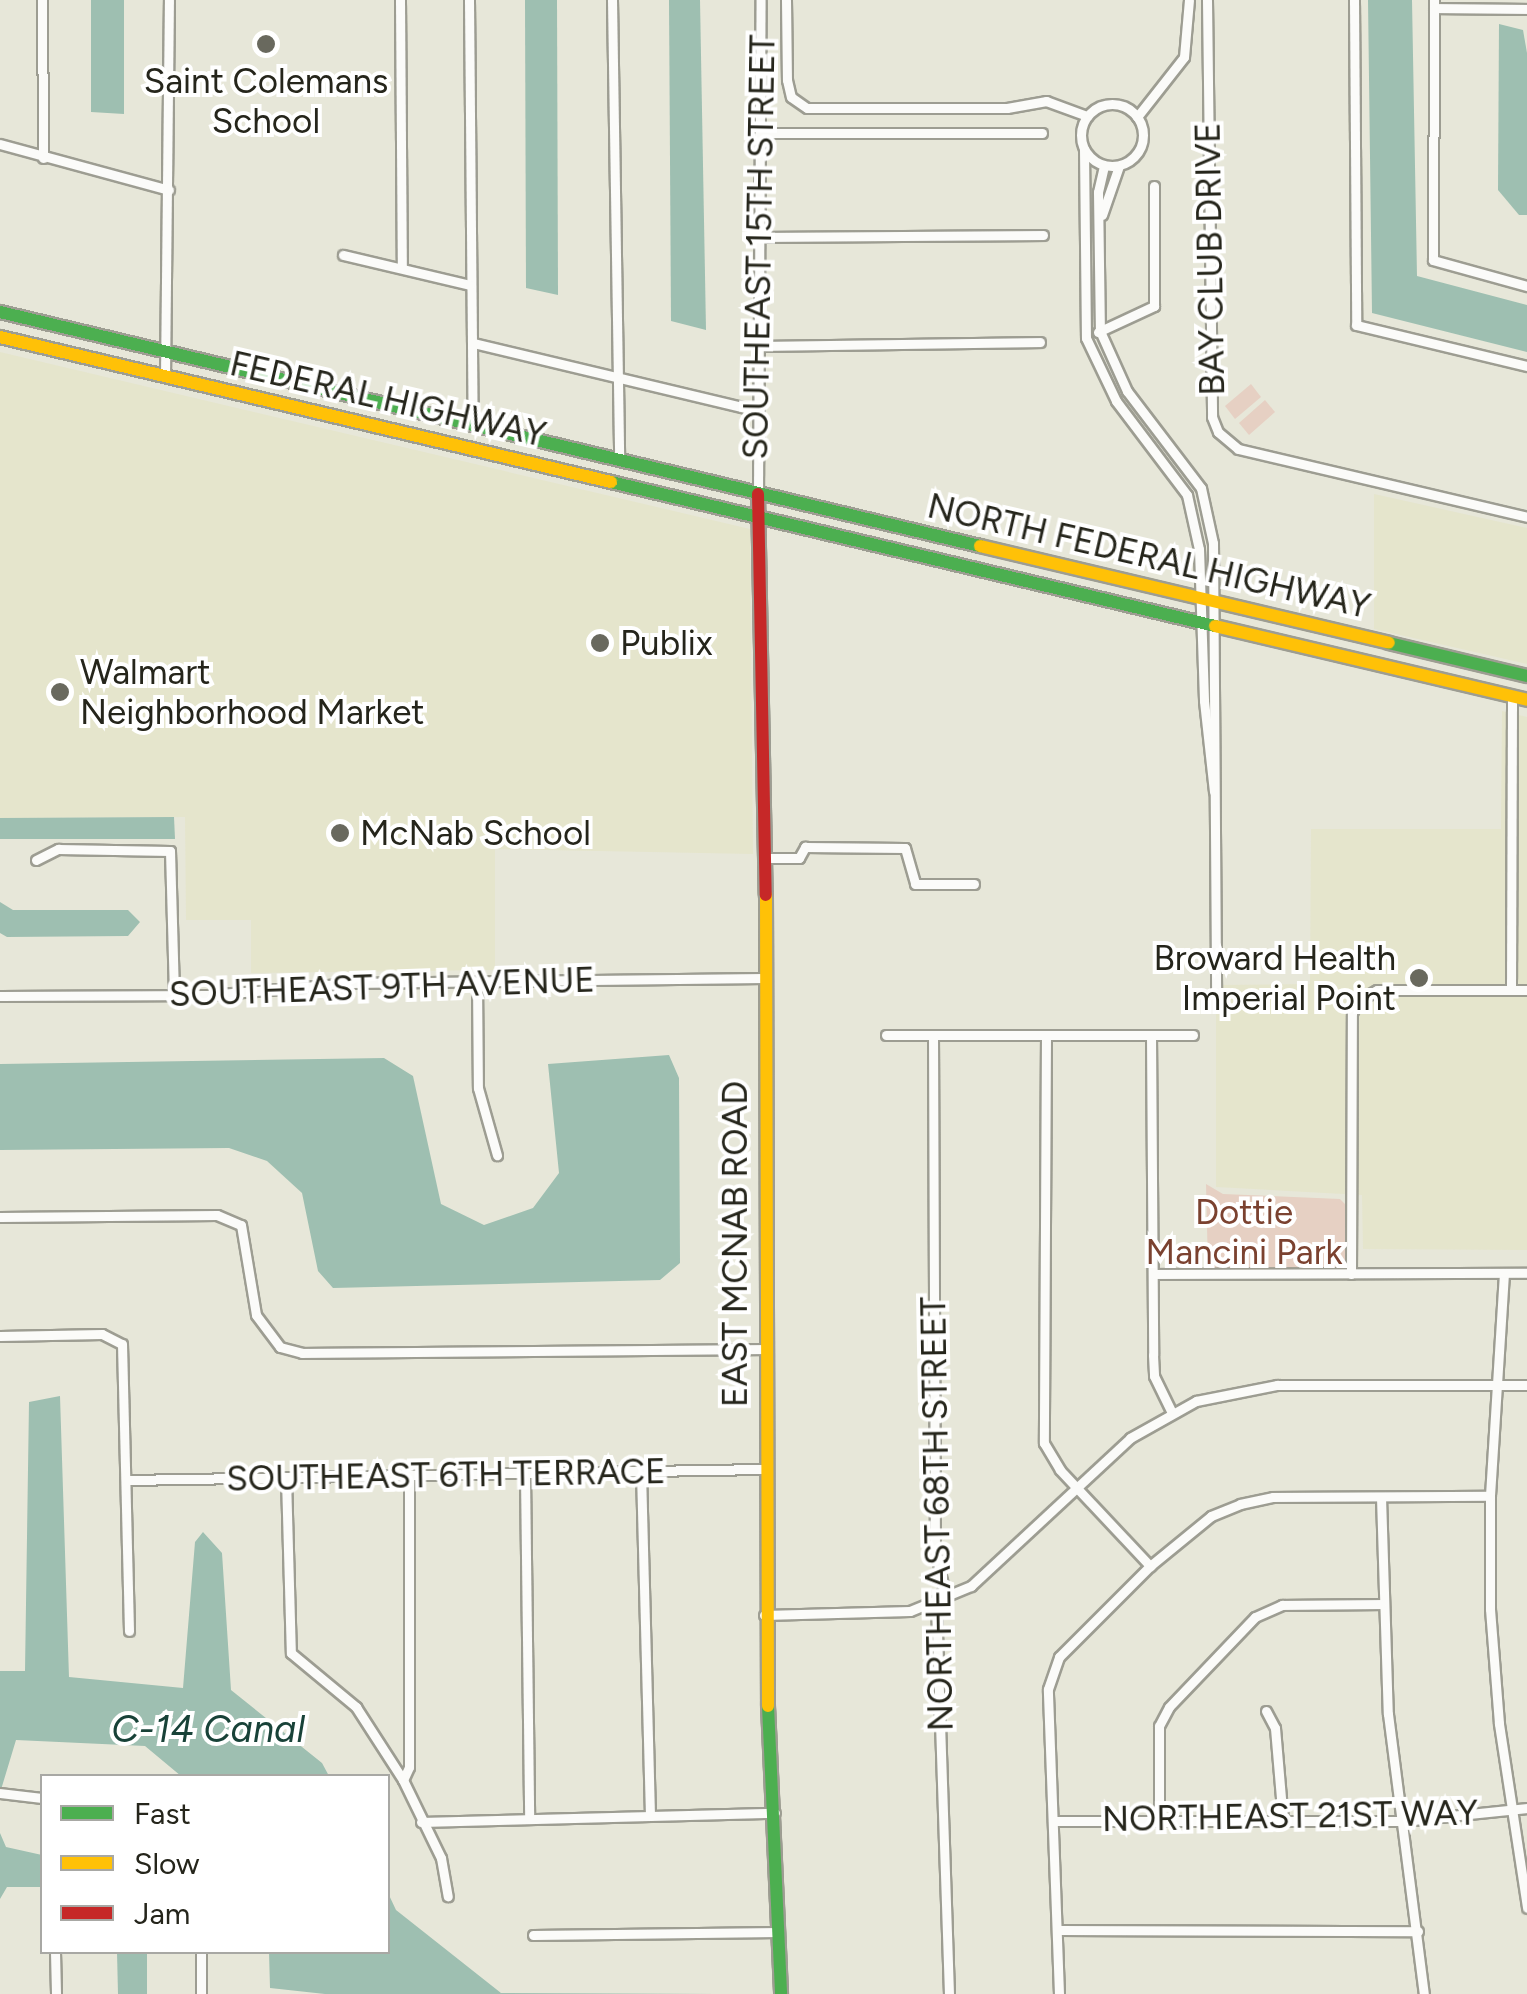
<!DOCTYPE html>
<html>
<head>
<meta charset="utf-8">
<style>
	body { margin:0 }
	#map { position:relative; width:1527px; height:1994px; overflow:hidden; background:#e7e7d9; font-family:Figtree,sans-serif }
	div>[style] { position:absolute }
	.built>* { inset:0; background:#e5e5cc }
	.green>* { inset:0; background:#e6d0c3 }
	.water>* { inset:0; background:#9ebfb1 }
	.roads { filter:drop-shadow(2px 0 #9d9d92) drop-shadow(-2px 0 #9d9d92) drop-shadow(0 2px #9d9d92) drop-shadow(0 -2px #9d9d92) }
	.street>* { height:9px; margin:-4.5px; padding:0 4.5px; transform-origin:4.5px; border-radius:4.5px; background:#fbfbf9 }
	.street>.ring { margin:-4.5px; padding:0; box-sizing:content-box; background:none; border:9px solid #fbfbf9; border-radius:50% }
	.fast>* { height:12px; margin:-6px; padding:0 6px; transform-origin:6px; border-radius:6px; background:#4caf50 }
	.slow>* { height:12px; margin:-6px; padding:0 6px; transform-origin:6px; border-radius:6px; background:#ffc107 }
	.jam>* { height:12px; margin:-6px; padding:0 6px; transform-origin:6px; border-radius:6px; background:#c62828 }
	.dots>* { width:28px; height:28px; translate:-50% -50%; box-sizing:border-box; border:5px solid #fff; border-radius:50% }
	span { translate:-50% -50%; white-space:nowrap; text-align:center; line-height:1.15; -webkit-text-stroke:8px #fff; paint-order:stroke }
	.poi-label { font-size:35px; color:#25251b }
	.left { translate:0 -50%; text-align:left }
	.right { translate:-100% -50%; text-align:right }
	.street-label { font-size:35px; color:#25251b }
	.park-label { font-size:35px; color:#7b4230 }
	.water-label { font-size:38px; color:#184238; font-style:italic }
	.legend { position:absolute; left:40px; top:1774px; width:350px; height:180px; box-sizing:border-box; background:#fff; border:2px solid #a8a8a4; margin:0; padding:12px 18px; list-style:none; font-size:30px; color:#25251b }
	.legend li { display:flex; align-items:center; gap:20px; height:50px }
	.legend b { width:50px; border:2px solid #a8a8a4 }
</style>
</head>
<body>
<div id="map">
	<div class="built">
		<div style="clip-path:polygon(0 352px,750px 529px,753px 854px,495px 849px,495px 970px,251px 973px,251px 920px,186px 920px,185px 817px,0 818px)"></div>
		<div style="clip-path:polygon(1374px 494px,1527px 528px,1527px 664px,1374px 629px)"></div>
		<div style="clip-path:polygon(1502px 711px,1527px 717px,1527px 1250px,1363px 1249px,1362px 1195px,1216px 1187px,1216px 985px,1310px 984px,1311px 829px,1501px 829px)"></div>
	</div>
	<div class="green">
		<div style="clip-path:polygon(1251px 384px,1261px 397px,1235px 419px,1225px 406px)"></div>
		<div style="clip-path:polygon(1265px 400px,1275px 412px,1249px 435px,1239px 423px)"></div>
		<div style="clip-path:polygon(1206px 1184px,1223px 1194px,1340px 1199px,1346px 1205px,1346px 1263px,1339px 1269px,1208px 1269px)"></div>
	</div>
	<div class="water">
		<div style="clip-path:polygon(91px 0,124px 0,124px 114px,91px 112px)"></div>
		<div style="clip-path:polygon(525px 0,557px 0,558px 295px,526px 288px)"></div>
		<div style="clip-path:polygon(669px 0,700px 0,706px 330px,671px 321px)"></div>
		<div style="clip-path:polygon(1368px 0,1412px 0,1417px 276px,1527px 305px,1527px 352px,1372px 313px)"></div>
		<div style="clip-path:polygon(1499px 24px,1523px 30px,1527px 53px,1527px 215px,1519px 215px,1498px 190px)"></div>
		<div style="clip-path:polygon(174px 817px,175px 839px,0 839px,0 818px)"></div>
		<div style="clip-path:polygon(0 902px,13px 910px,128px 910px,140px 922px,128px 936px,7px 937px,0 933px)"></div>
		<div style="clip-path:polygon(669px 1055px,679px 1078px,680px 1263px,660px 1280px,333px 1288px,318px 1271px,302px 1193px,267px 1161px,229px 1148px,0 1150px,0 1064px,384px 1058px,413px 1076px,441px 1204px,484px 1225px,533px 1208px,559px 1173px,548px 1064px)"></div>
		<div style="clip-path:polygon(60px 1396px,69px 1677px,183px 1688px,195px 1542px,203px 1532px,222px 1553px,231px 1690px,322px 1763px,329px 1776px,181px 1776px,145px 1746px,16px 1740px,0 1793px,0 1671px,25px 1671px,29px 1402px)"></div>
		<div style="clip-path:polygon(0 1833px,6px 1847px,42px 1855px,42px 1887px,7px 1887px,0 1899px)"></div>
		<div style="clip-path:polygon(388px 1893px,396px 1910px,501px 1993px,718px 1994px,325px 1994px,270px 1988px,269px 1952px,388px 1952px)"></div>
		<div style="clip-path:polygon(117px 1952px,147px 1952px,147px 1994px,118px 1994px)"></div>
	</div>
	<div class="roads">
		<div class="street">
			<div style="left:42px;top:0;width:158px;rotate:89.6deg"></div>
			<div style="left:400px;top:0;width:267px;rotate:89.6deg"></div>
			<div style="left:469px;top:0;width:426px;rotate:89.5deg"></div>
			<div style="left:612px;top:0;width:460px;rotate:89.1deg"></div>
			<div style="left:786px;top:0;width:80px;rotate:89.3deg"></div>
			<div style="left:787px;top:80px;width:17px;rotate:77deg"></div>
			<div style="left:791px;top:97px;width:19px;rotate:35deg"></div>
			<div style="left:807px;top:108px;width:200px"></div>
			<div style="left:1007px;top:108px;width:40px;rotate:-10deg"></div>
			<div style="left:1046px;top:101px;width:44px;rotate:20.1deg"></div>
			<div style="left:1207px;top:0;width:417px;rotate:89.3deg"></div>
			<div style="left:1212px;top:417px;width:16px;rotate:68deg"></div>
			<div style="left:1218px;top:432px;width:26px;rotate:40deg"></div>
			<div style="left:1238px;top:449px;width:297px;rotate:13.2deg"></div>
			<div style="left:1354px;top:0;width:325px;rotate:89.6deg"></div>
			<div style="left:1356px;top:325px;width:176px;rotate:13.5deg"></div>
			<div style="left:1434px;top:0;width:260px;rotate:90.2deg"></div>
			<div style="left:1433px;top:260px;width:98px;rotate:15.5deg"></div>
			<div style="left:1434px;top:8px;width:93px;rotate:0.6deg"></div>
			<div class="ring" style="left:1081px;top:104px;width:53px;height:53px"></div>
			<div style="left:1137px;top:117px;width:76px;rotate:-51.9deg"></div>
			<div style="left:1184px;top:57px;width:57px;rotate:-85deg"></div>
			<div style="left:762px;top:133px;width:280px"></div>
			<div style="left:0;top:144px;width:175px;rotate:15.2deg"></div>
			<div style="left:1084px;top:149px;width:189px;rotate:89.4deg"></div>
			<div style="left:1086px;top:338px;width:70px;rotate:64.5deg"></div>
			<div style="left:1116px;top:401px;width:118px;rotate:52.9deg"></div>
			<div style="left:1187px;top:495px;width:55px;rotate:77.5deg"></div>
			<div style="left:1199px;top:549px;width:152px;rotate:88.1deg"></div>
			<div style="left:1204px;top:701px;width:91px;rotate:83.7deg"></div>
			<div style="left:1104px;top:166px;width:27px;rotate:103deg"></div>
			<div style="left:1098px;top:192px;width:139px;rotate:89.2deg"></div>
			<div style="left:1100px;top:331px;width:66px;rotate:65.8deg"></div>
			<div style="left:1127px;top:391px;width:122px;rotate:52.7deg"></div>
			<div style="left:1201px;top:488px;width:56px;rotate:77.7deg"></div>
			<div style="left:1213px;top:543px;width:449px;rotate:89.6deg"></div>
			<div style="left:1102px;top:215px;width:52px;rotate:-70.9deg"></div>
			<div style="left:763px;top:237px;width:280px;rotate:-0.4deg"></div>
			<div style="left:343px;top:255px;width:130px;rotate:13.3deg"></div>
			<div style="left:1098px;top:332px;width:62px;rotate:-24.9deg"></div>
			<div style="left:1154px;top:306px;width:120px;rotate:-90deg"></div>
			<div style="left:473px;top:343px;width:290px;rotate:13.4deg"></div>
			<div style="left:763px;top:346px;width:277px;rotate:-0.8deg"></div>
			<div style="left:165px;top:377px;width:377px;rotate:-89.4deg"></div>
			<div style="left:758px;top:494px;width:494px;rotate:-89.7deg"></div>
			<div style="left:765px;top:858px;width:34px"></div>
			<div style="left:799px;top:858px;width:13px;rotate:-61deg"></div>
			<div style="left:805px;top:847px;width:100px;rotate:0.6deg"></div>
			<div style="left:905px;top:848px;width:37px;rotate:74deg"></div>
			<div style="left:915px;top:884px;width:59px"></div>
			<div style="left:36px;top:860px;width:25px;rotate:-27deg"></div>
			<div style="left:58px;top:849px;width:112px;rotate:1deg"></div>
			<div style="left:170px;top:851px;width:144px;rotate:88.4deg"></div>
			<div style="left:477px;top:982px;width:106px;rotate:89.5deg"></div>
			<div style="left:478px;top:1088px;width:70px;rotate:74.2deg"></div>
			<div style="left:1511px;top:990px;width:293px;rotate:-89.8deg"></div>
			<div style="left:0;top:996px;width:208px;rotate:-0.3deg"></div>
			<div style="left:208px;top:995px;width:144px;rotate:-4.8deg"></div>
			<div style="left:351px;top:983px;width:413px;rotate:-0.7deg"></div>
			<div style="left:886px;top:1035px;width:307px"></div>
			<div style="left:933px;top:1035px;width:515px;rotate:89.78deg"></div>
			<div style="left:935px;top:1550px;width:40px;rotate:77deg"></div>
			<div style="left:944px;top:1589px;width:15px;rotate:122deg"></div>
			<div style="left:936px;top:1602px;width:392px;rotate:88.1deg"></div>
			<div style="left:1046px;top:1035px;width:408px;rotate:90.3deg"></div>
			<div style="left:1044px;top:1443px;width:31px;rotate:59deg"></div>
			<div style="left:1060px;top:1470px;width:132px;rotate:46.8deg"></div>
			<div style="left:1151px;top:1035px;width:320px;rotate:89.6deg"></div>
			<div style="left:1153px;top:1355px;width:21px;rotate:87deg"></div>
			<div style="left:1154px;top:1376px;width:39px;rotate:64deg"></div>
			<div style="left:0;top:1217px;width:217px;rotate:-0.5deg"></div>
			<div style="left:217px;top:1215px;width:26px;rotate:23deg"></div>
			<div style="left:241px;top:1225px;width:91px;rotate:80.5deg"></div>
			<div style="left:256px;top:1315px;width:40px;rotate:53deg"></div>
			<div style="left:280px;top:1347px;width:23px;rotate:15deg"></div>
			<div style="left:302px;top:1353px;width:463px;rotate:-0.5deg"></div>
			<div style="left:1504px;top:1273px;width:223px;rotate:93.6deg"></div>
			<div style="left:1490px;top:1496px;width:113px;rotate:90deg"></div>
			<div style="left:1490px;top:1609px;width:115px;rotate:85.5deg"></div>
			<div style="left:1499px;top:1724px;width:186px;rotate:81.3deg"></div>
			<div style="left:1153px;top:1274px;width:374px;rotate:-0.2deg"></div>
			<div style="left:1351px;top:1274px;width:261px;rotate:-89.8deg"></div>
			<div style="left:1352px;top:1013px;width:13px;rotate:-63deg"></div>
			<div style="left:1358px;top:1001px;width:22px;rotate:-30deg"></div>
			<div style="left:1377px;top:990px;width:150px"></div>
			<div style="left:0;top:1336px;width:102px;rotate:-1.1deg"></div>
			<div style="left:102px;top:1334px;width:22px;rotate:27deg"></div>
			<div style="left:122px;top:1344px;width:287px;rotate:88.6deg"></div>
			<div style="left:641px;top:1472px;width:344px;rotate:88.5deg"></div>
			<div style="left:525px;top:1475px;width:344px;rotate:89.3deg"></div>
			<div style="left:286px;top:1478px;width:175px;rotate:88.4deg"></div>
			<div style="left:291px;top:1653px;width:85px;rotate:39.7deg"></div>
			<div style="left:356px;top:1707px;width:87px;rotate:57.2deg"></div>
			<div style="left:403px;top:1780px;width:87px;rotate:64deg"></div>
			<div style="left:441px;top:1858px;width:39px;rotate:80deg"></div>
			<div style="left:127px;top:1480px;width:637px;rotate:-0.99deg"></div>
			<div style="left:1381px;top:1497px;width:217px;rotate:88.2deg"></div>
			<div style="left:1388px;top:1714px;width:282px;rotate:82.7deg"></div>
			<div style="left:764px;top:1615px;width:146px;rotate:-1.6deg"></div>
			<div style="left:910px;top:1611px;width:66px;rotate:-22.3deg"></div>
			<div style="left:971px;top:1586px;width:217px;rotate:-42.9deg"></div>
			<div style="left:1130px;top:1438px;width:76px;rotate:-29.3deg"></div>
			<div style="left:1196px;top:1401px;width:83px;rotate:-11.2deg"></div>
			<div style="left:1277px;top:1385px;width:250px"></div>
			<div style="left:1266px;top:1711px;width:19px;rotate:62deg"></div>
			<div style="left:1275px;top:1728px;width:93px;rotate:85.1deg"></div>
			<div style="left:403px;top:1780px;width:14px;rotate:-65deg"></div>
			<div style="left:409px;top:1767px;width:291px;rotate:-90deg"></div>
			<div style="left:0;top:1793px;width:42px;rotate:6.8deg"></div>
			<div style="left:1159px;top:1820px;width:94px;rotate:-90deg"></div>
			<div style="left:1159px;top:1726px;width:21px;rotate:-62deg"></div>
			<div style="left:1169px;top:1707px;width:124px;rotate:-46.3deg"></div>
			<div style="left:1255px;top:1617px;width:30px;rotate:-24deg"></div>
			<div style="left:1282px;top:1605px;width:99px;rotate:-0.6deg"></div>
			<div style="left:1053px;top:1821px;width:350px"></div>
			<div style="left:1403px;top:1821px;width:125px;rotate:-6deg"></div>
			<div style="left:421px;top:1822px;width:354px;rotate:-1.5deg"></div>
			<div style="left:1058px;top:1930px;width:360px;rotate:0.2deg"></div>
			<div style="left:533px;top:1935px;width:246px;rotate:-0.7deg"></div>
			<div style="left:55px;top:1952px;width:42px;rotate:88.6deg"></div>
			<div style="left:201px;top:1952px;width:42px;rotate:90deg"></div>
			<div style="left:1059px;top:1994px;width:305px;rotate:-92.1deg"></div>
			<div style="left:1048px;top:1689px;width:34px;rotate:-71deg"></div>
			<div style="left:1059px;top:1657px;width:129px;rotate:-45deg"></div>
			<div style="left:1150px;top:1566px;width:79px;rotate:-39.3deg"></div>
			<div style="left:1211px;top:1516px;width:31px;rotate:-22deg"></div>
			<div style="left:1240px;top:1504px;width:34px;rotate:-12deg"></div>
			<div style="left:1273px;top:1497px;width:217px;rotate:-0.3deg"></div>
		</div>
		<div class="fast">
			<div style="left:0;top:312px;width:1008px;rotate:13.43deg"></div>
			<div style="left:611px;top:482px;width:621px;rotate:13.41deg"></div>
			<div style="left:1389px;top:643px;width:142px;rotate:13.4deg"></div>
			<div style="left:768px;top:1706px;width:288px;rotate:87.4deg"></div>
		</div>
		<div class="slow">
			<div style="left:0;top:337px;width:628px;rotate:13.35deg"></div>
			<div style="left:980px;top:546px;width:420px;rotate:13.3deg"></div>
			<div style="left:1215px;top:626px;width:321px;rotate:13.3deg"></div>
			<div style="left:766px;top:895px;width:811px;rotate:89.86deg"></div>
		</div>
		<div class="jam">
			<div style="left:758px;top:494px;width:401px;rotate:88.9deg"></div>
		</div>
	</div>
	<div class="dots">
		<div style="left:266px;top:44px;background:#69695e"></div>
		<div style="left:600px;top:643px;background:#69695e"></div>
		<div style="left:60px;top:692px;background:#69695e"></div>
		<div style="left:340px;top:833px;background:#69695e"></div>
		<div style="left:1419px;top:978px;background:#69695e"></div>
	</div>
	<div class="poi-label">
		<span style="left:266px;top:101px">Saint Colemans<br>School</span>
		<span class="left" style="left:620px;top:643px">Publix</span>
		<span class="left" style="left:80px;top:692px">Walmart<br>Neighborhood Market</span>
		<span class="left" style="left:360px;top:833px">McNab School</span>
		<span class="right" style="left:1396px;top:978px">Broward Health<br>Imperial Point</span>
	</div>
	<div class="street-label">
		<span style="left:759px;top:247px;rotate:-89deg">SOUTHEAST 15TH STREET</span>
		<span style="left:1210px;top:259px;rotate:-91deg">BAY CLUB DRIVE</span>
		<span style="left:388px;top:399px;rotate:13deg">FEDERAL HIGHWAY</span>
		<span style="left:1149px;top:556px;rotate:13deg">NORTH FEDERAL HIGHWAY</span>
		<span style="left:382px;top:987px;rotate:-2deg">SOUTHEAST 9TH AVENUE</span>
		<span style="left:735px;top:1244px;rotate:-90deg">EAST MCNAB ROAD</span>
		<span style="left:446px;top:1475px;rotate:-1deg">SOUTHEAST 6TH TERRACE</span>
		<span style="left:937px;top:1514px;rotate:-91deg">NORTHEAST 68TH STREET</span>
		<span style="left:1290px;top:1816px;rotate:-1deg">NORTHEAST 21ST WAY</span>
	</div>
	<div class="park-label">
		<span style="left:1244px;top:1232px">Dottie<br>Mancini Park</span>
	</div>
	<div class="water-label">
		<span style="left:208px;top:1730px">C-14 Canal</span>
	</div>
	<ul class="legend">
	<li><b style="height:12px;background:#4caf50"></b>Fast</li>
	<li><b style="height:12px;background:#ffc107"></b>Slow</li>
	<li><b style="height:12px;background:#c62828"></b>Jam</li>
	</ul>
</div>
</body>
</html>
